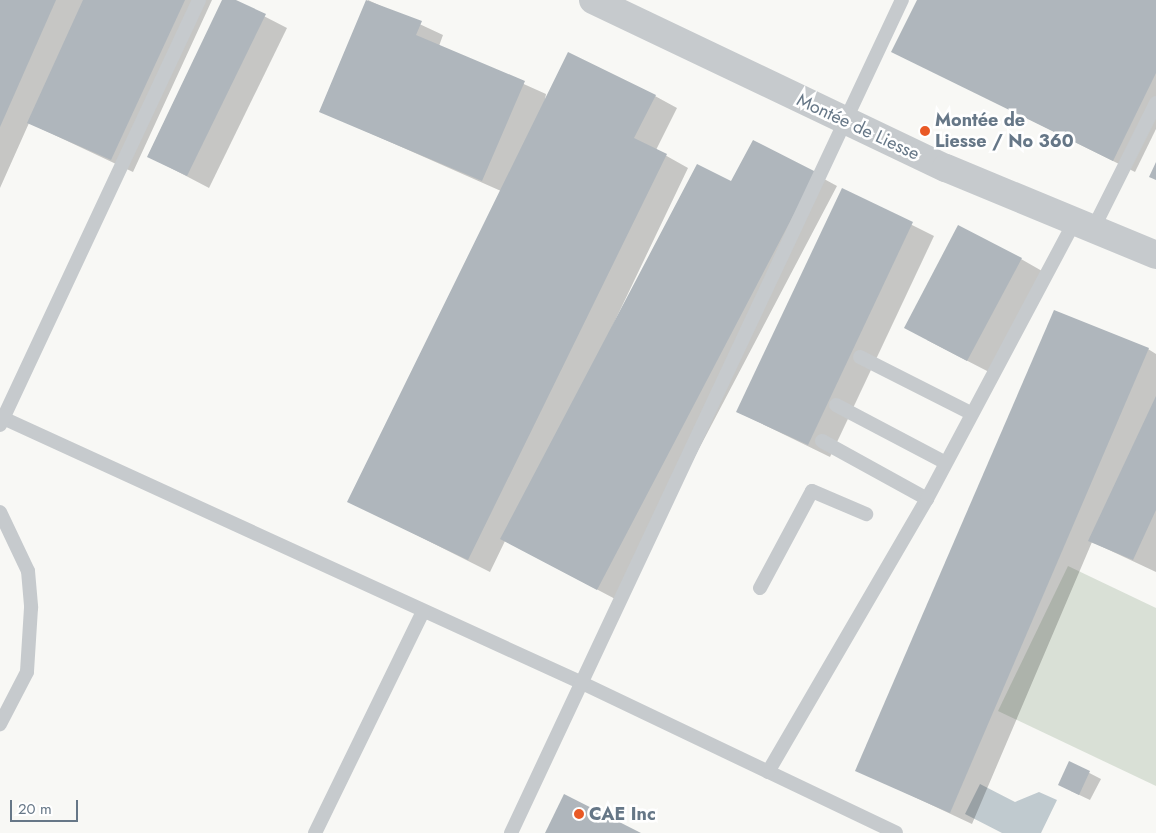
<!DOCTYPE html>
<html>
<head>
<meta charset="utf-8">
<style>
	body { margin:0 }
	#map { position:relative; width:1156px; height:833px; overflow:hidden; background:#f8f8f5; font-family:Jost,sans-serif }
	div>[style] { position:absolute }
	.green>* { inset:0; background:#d9e0d6 }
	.water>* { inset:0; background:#c0cacf }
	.shadow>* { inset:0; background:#0003 }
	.building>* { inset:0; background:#afb6bc }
	.service>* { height:14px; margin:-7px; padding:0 7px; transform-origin:7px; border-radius:7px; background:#c6cacd }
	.tertiary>* { height:28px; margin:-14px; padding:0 14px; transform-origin:14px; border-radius:14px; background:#c6cacd }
	.dots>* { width:14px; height:14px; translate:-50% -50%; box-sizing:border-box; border:2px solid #fff; border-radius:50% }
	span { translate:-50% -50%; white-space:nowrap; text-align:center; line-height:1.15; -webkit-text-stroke:5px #fff; paint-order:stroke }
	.poi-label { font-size:18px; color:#667787; font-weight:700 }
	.left { translate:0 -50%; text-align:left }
	.street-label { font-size:18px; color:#667787 }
	.scale { position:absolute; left:10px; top:800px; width:68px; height:22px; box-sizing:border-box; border:2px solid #667787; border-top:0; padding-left:6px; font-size:15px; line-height:18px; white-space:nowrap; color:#667787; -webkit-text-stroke:4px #fff; paint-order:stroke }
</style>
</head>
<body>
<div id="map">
	<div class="green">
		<div style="clip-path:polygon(1068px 566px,1156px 608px,1156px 786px,998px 711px)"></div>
	</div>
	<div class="water">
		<div style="clip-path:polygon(980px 784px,1015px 802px,1039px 792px,1057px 800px,1041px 833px,1002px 833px,965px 814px)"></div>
	</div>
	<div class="shadow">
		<div style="clip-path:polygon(0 0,212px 0,133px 172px,29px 123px,0 188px)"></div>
		<div style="clip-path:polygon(223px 0,233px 0,287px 28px,209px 188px,148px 156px)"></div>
		<div style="clip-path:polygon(368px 0,443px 35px,439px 46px,546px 94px,544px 105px,655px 96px,677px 108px,656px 150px,688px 168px,612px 327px,732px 183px,815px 174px,837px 186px,619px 601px,505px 541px,490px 572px,349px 501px,501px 191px,320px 111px)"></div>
		<div style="clip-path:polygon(918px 0,1156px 0,1156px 129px,1135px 172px,893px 51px)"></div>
		<div style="clip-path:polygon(842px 190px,934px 236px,830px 457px,738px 412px)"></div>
		<div style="clip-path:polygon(1021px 259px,1042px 271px,989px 372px,927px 340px)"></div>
		<div style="clip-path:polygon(1148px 349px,1156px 354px,1156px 572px,1092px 542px,972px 824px,857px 770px)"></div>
		<div style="clip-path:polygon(1070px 763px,1101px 779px,1090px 800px,1071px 791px)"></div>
	</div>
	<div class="building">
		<div style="clip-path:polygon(0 0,56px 0,0 127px)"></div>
		<div style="clip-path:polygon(83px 0,185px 0,111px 160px,27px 123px)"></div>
		<div style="clip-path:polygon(222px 0,236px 0,266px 14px,187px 176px,147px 157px)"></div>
		<div style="clip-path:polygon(366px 0,422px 21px,416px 35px,525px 81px,482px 181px,319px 112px)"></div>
		<div style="clip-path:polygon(917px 0,1156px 0,1156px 73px,1113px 161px,891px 52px)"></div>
		<div style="clip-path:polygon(568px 52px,656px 95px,634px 138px,667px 154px,468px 560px,347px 502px)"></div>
		<div style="clip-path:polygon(753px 140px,816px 172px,597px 590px,500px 539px,697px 164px,731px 181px)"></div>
		<div style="clip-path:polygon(1156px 162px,1156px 180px,1149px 177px)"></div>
		<div style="clip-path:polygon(842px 188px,913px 222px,808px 445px,736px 412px)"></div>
		<div style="clip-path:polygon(958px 225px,1022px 258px,967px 361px,904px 328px)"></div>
		<div style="clip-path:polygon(1054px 310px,1149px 348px,950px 813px,855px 771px)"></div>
		<div style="clip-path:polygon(1156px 396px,1156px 510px,1133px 560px,1088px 541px)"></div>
		<div style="clip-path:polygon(1069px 761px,1090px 771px,1079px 795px,1058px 785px)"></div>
		<div style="clip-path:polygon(564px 794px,641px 833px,545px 833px)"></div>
	</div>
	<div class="service">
		<div style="left:1093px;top:229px;width:141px;rotate:-63.4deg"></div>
		<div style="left:860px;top:357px;width:124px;rotate:26.8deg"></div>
		<div style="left:836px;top:405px;width:122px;rotate:27.8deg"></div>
		<div style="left:3px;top:418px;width:635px;rotate:24.59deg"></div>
		<div style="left:580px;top:682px;width:350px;rotate:25.5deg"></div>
		<div style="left:0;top:425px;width:469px;rotate:-64.9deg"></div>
		<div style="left:822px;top:441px;width:120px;rotate:28.9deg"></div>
		<div style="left:0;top:512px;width:65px;rotate:64.6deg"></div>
		<div style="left:28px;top:571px;width:37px;rotate:85deg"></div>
		<div style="left:31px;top:608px;width:64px;rotate:93.6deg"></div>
		<div style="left:27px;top:672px;width:59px;rotate:117.4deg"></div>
		<div style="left:760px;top:588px;width:110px;rotate:-61.8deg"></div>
		<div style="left:812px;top:491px;width:59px;rotate:23.1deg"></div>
		<div style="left:768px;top:772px;width:316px;rotate:-59.8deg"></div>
		<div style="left:927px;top:499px;width:314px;rotate:-62deg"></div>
		<div style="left:315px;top:833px;width:246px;rotate:-64deg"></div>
		<div style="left:511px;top:833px;width:920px;rotate:-64.86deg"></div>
	</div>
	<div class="tertiary">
		<div style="left:593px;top:0;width:391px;rotate:25.5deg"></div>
		<div style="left:946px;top:168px;width:227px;rotate:22.5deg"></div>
	</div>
	<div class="dots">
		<div style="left:925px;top:131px;background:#e95925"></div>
		<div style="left:579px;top:814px;background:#e95925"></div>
	</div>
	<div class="poi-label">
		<span class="left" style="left:935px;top:131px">Montée de<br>Liesse / No 360</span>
		<span class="left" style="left:589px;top:814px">CAE Inc</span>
	</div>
	<div class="street-label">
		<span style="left:858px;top:127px;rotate:25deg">Montée de Liesse</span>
	</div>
	<div class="scale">20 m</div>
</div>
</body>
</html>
